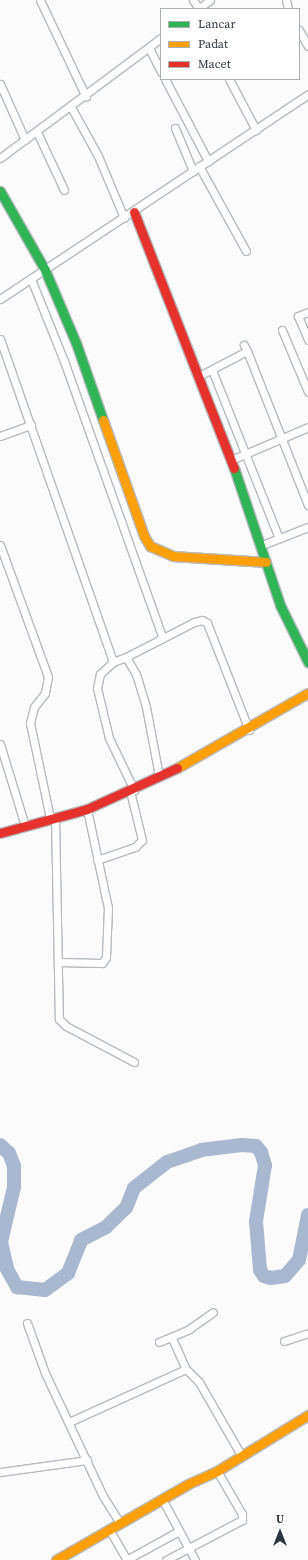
<!DOCTYPE html>
<html>
<head>
<meta charset="utf-8">
<style>
	body { margin:0 }
	#map { position:relative; width:308px; height:1560px; overflow:hidden; background:#fbfbfb; font-family:"Source Serif 4",serif }
	div>[style] { position:absolute }
	.river>* { height:14px; margin:-7px; padding:0 7px; transform-origin:7px; border-radius:7px; background:#aab8cf }
	.roads { filter:drop-shadow(1px 0 #b6babf) drop-shadow(-1px 0 #b6babf) drop-shadow(0 1px #b6babf) drop-shadow(0 -1px #b6babf) }
	.street>* { height:7px; margin:-3.5px; padding:0 3.5px; transform-origin:3.5px; border-radius:3.5px; background:#fefefe }
	.fast>* { height:9px; margin:-4.5px; padding:0 4.5px; transform-origin:4.5px; border-radius:4.5px; background:#30b455 }
	.slow>* { height:9px; margin:-4.5px; padding:0 4.5px; transform-origin:4.5px; border-radius:4.5px; background:#ff9f0a }
	.jam>* { height:9px; margin:-4.5px; padding:0 4.5px; transform-origin:4.5px; border-radius:4.5px; background:#e5322d }
	span { translate:-50% -50%; white-space:nowrap; text-align:center; line-height:1.15; -webkit-text-stroke:4px #fff; paint-order:stroke }
	.legend { position:absolute; left:160px; top:8px; width:140px; height:72px; box-sizing:border-box; background:#fff; border:1px solid #abafb3; margin:0; padding:5px 7px; list-style:none; font-size:12px; color:#2e3642 }
	.legend li { display:flex; align-items:center; gap:8px; height:20px }
	.legend b { width:20px; border:1px solid #abafb3 }
	.north { position:absolute; left:260px; top:1512px; width:40px; height:40px; -webkit-text-stroke:3px #fff; paint-order:stroke; rotate:0deg; font-size:11px; font-weight:700; line-height:16px; text-align:center; color:#2e3642 }
	.north::after { content:''; display:block; margin:auto; width:14px; height:18px; background:#2e3642; clip-path:polygon(50% 0,100% 100%,50% 72%,0 100%) }
</style>
</head>
<body>
<div id="map">
	<div class="river">
		<div style="left:0;top:1145px;width:12px;rotate:42deg"></div>
		<div style="left:9px;top:1153px;width:14px;rotate:69deg"></div>
		<div style="left:14px;top:1166px;width:21px;rotate:90deg"></div>
		<div style="left:14px;top:1187px;width:57px;rotate:103.3deg"></div>
		<div style="left:1px;top:1242px;width:28px;rotate:77deg"></div>
		<div style="left:7px;top:1269px;width:21px;rotate:61deg"></div>
		<div style="left:17px;top:1287px;width:28px;rotate:6deg"></div>
		<div style="left:45px;top:1290px;width:29px;rotate:-36deg"></div>
		<div style="left:68px;top:1273px;width:35px;rotate:-68deg"></div>
		<div style="left:81px;top:1240px;width:28px;rotate:-27deg"></div>
		<div style="left:106px;top:1227px;width:28px;rotate:-44deg"></div>
		<div style="left:126px;top:1208px;width:22px;rotate:-68deg"></div>
		<div style="left:134px;top:1188px;width:42px;rotate:-38.2deg"></div>
		<div style="left:167px;top:1162px;width:36px;rotate:-19deg"></div>
		<div style="left:201px;top:1150px;width:41px;rotate:-7deg"></div>
		<div style="left:242px;top:1145px;width:14px;rotate:4deg"></div>
		<div style="left:256px;top:1146px;width:8px;rotate:50deg"></div>
		<div style="left:261px;top:1152px;width:14px;rotate:73deg"></div>
		<div style="left:265px;top:1165px;width:57px;rotate:99.1deg"></div>
		<div style="left:256px;top:1221px;width:49px;rotate:85.3deg"></div>
		<div style="left:260px;top:1270px;width:7px;rotate:56deg"></div>
		<div style="left:264px;top:1276px;width:7px;rotate:16deg"></div>
		<div style="left:271px;top:1278px;width:14px;rotate:-8deg"></div>
		<div style="left:285px;top:1276px;width:21px;rotate:-49deg"></div>
		<div style="left:299px;top:1260px;width:46px;rotate:-78.7deg"></div>
	</div>
	<div class="roads">
		<div class="street">
			<div style="left:40px;top:0;width:107px;rotate:64.6deg"></div>
			<div style="left:193px;top:0;width:11px;rotate:56deg"></div>
			<div style="left:286px;top:0;width:9px;rotate:77deg"></div>
			<div style="left:198px;top:9px;width:15px;rotate:-37deg"></div>
			<div style="left:299px;top:30px;width:18px;rotate:61deg"></div>
			<div style="left:149px;top:48px;width:27px;rotate:63deg"></div>
			<div style="left:165px;top:79px;width:93px;rotate:62.3deg"></div>
			<div style="left:229px;top:79px;width:58px;rotate:62.1deg"></div>
			<div style="left:0;top:84px;width:61px;rotate:65.9deg"></div>
			<div style="left:71px;top:107px;width:56px;rotate:61.1deg"></div>
			<div style="left:98px;top:156px;width:67px;rotate:67.2deg"></div>
			<div style="left:175px;top:128px;width:47px;rotate:67.3deg"></div>
			<div style="left:37px;top:132px;width:64px;rotate:65deg"></div>
			<div style="left:0;top:158px;width:201px;rotate:-36.7deg"></div>
			<div style="left:199px;top:166px;width:97px;rotate:61.1deg"></div>
			<div style="left:31px;top:279px;width:88px;rotate:68.1deg"></div>
			<div style="left:64px;top:361px;width:292px;rotate:70.4deg"></div>
			<div style="left:0;top:299px;width:370px;rotate:-33.6deg"></div>
			<div style="left:308px;top:312px;width:11px;rotate:158deg"></div>
			<div style="left:298px;top:316px;width:26px;rotate:67deg"></div>
			<div style="left:282px;top:330px;width:67px;rotate:67.2deg"></div>
			<div style="left:0;top:339px;width:342px;rotate:70.7deg"></div>
			<div style="left:113px;top:662px;width:14px;rotate:-21deg"></div>
			<div style="left:126px;top:657px;width:20px;rotate:60deg"></div>
			<div style="left:136px;top:674px;width:34px;rotate:73deg"></div>
			<div style="left:146px;top:707px;width:70px;rotate:79.3deg"></div>
			<div style="left:247px;top:351px;width:166px;rotate:68.4deg"></div>
			<div style="left:212px;top:370px;width:181px;rotate:68.3deg"></div>
			<div style="left:197px;top:377px;width:56px;rotate:-27.5deg"></div>
			<div style="left:247px;top:351px;width:7px;rotate:-117deg"></div>
			<div style="left:0;top:436px;width:33px;rotate:-20deg"></div>
			<div style="left:231px;top:460px;width:84px;rotate:-23.2deg"></div>
			<div style="left:0;top:545px;width:140px;rotate:70deg"></div>
			<div style="left:48px;top:677px;width:16px;rotate:101deg"></div>
			<div style="left:45px;top:693px;width:18px;rotate:128deg"></div>
			<div style="left:34px;top:707px;width:16px;rotate:104deg"></div>
			<div style="left:30px;top:723px;width:97px;rotate:78.1deg"></div>
			<div style="left:262px;top:545px;width:49px;rotate:-21.4deg"></div>
			<div style="left:126px;top:657px;width:76px;rotate:-27.2deg"></div>
			<div style="left:194px;top:622px;width:8px;rotate:-14deg"></div>
			<div style="left:202px;top:620px;width:6px;rotate:31deg"></div>
			<div style="left:207px;top:623px;width:115px;rotate:68.6deg"></div>
			<div style="left:113px;top:662px;width:18px;rotate:137deg"></div>
			<div style="left:100px;top:674px;width:14px;rotate:102deg"></div>
			<div style="left:97px;top:688px;width:51px;rotate:76.5deg"></div>
			<div style="left:109px;top:738px;width:58px;rotate:64.3deg"></div>
			<div style="left:0;top:744px;width:86px;rotate:73deg"></div>
			<div style="left:55px;top:817px;width:202px;rotate:88.9deg"></div>
			<div style="left:59px;top:1019px;width:10px;rotate:45deg"></div>
			<div style="left:66px;top:1026px;width:77px;rotate:27.9deg"></div>
			<div style="left:97px;top:860px;width:40px;rotate:-18.9deg"></div>
			<div style="left:135px;top:847px;width:10px;rotate:-45deg"></div>
			<div style="left:142px;top:840px;width:50px;rotate:-103.8deg"></div>
			<div style="left:58px;top:962px;width:44px;rotate:1.3deg"></div>
			<div style="left:102px;top:963px;width:7px;rotate:-56deg"></div>
			<div style="left:106px;top:957px;width:49px;rotate:-87.7deg"></div>
			<div style="left:108px;top:908px;width:101px;rotate:-102deg"></div>
			<div style="left:27px;top:1323px;width:53px;rotate:70.2deg"></div>
			<div style="left:45px;top:1373px;width:136px;rotate:64.8deg"></div>
			<div style="left:103px;top:1496px;width:32px;rotate:58deg"></div>
			<div style="left:172px;top:1338px;width:34px;rotate:66deg"></div>
			<div style="left:186px;top:1369px;width:18px;rotate:45deg"></div>
			<div style="left:199px;top:1382px;width:84px;rotate:60.1deg"></div>
			<div style="left:284px;top:1341px;width:25px;rotate:-18deg"></div>
			<div style="left:159px;top:1342px;width:33px;rotate:-23deg"></div>
			<div style="left:189px;top:1329px;width:29px;rotate:-35deg"></div>
			<div style="left:69px;top:1422px;width:128px;rotate:-24.4deg"></div>
			<div style="left:0;top:1472px;width:88px;rotate:-7.9deg"></div>
			<div style="left:162px;top:1499px;width:69px;rotate:61.6deg"></div>
			<div style="left:109px;top:1529px;width:36px;rotate:60deg"></div>
			<div style="left:126px;top:1560px;width:60px;rotate:-28.7deg"></div>
			<div style="left:166px;top:1560px;width:86px;rotate:-27.8deg"></div>
			<div style="left:242px;top:1520px;width:6px;rotate:-90deg"></div>
			<div style="left:242px;top:1514px;width:50px;rotate:-120.2deg"></div>
		</div>
		<div class="fast">
			<div style="left:0;top:191px;width:91px;rotate:60.3deg"></div>
			<div style="left:45px;top:270px;width:79px;rotate:67deg"></div>
			<div style="left:76px;top:343px;width:82px;rotate:70.7deg"></div>
			<div style="left:234px;top:468px;width:145px;rotate:71.4deg"></div>
			<div style="left:280px;top:605px;width:64px;rotate:63.8deg"></div>
		</div>
		<div class="slow">
			<div style="left:103px;top:420px;width:123px;rotate:70.5deg"></div>
			<div style="left:144px;top:536px;width:12px;rotate:59deg"></div>
			<div style="left:150px;top:546px;width:25px;rotate:23deg"></div>
			<div style="left:173px;top:556px;width:93px;rotate:3.7deg"></div>
			<div style="left:177px;top:768px;width:151px;rotate:-29.8deg"></div>
			<div style="left:56px;top:1560px;width:152px;rotate:-29.9deg"></div>
			<div style="left:188px;top:1484px;width:32px;rotate:-24deg"></div>
			<div style="left:217px;top:1471px;width:107px;rotate:-31.6deg"></div>
		</div>
		<div class="jam">
			<div style="left:134px;top:212px;width:275px;rotate:68.7deg"></div>
			<div style="left:0;top:833px;width:90px;rotate:-15.4deg"></div>
			<div style="left:87px;top:809px;width:99px;rotate:-24.5deg"></div>
		</div>
	</div>
	<ul class="legend">
	<li><b style="height:5px;background:#30b455"></b>Lancar</li>
	<li><b style="height:5px;background:#ff9f0a"></b>Padat</li>
	<li><b style="height:5px;background:#e5322d"></b>Macet</li>
	</ul>
	<div class="north">U</div>
</div>
</body>
</html>
